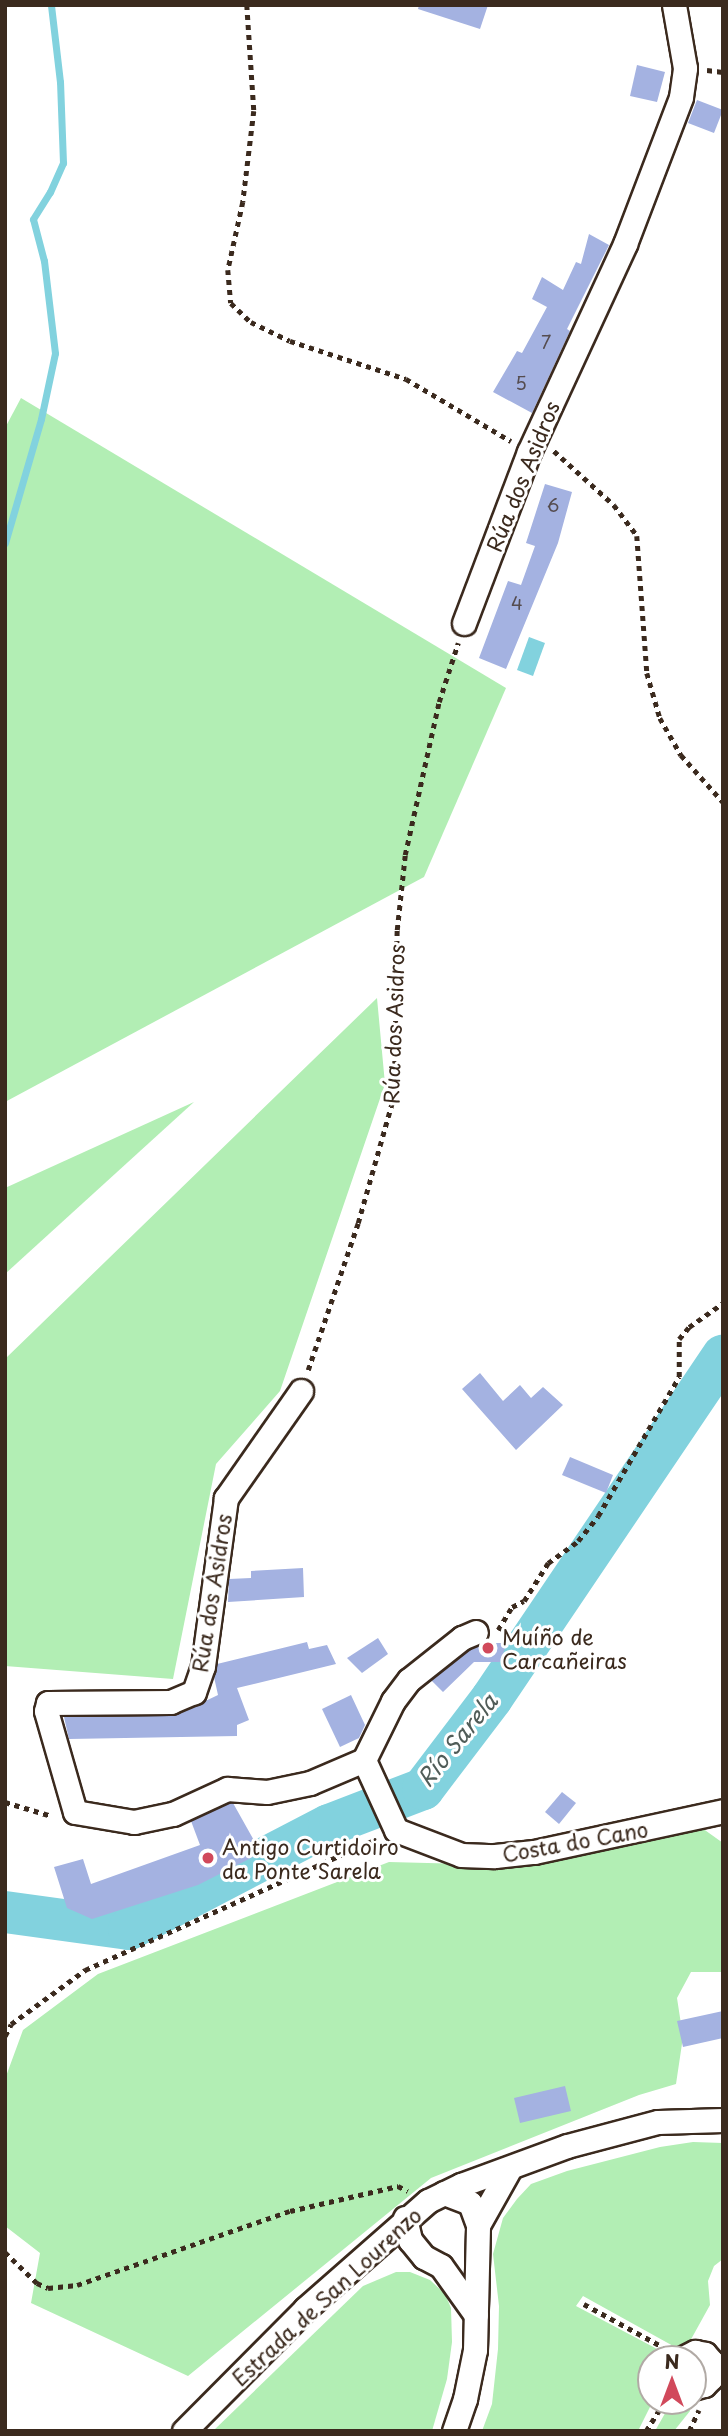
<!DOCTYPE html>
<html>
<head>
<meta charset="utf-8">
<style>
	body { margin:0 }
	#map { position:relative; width:728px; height:2436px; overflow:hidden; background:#fff; font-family:"Playpen Sans",sans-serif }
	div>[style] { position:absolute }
	.green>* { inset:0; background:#b2eeb4 }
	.water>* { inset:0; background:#82d2de }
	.stream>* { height:7px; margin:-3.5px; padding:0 3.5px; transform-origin:3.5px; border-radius:3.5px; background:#82d2de }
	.river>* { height:42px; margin:-21px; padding:0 21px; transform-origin:21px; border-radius:21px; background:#82d2de }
	.building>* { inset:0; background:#a4b2e1 }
	.path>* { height:4.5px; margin-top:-2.25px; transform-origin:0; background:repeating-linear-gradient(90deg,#3b2a1e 0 5px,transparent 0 10px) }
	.roads { filter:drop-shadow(2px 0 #3b2a1e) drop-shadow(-2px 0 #3b2a1e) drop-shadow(0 2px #3b2a1e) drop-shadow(0 -2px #3b2a1e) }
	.minor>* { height:23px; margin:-11.5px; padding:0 11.5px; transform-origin:11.5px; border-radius:11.5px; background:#fff }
	.dots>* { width:19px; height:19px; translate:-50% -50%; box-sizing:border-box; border:4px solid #fff; border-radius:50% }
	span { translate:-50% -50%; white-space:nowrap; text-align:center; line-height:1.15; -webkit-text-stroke:6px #fff; paint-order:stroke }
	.number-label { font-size:18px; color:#554c4f }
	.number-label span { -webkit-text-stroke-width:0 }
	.street-label { font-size:21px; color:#3b2a1e }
	.poi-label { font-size:21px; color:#3b2a1e }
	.left { translate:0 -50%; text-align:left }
	.water-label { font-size:23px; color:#505c58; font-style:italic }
	.frame { position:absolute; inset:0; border:7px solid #3b2a1e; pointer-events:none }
	.north { position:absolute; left:637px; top:2345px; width:70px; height:70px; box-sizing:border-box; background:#fff; border:2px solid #b1aaa5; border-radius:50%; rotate:0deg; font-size:19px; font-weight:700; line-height:28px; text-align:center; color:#3b2a1e }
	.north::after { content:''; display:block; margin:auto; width:24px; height:32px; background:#d1495b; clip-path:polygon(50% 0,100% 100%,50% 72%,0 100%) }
</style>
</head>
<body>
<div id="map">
	<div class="green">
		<div style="clip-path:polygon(21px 398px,506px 688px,424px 877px,5px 1102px,5px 428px)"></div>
		<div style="clip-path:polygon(377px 998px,385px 1084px,280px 1391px,216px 1464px,173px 1679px,5px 1666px,5px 1359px)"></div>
		<div style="clip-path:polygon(194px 1102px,5px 1274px,5px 1188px)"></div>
		<div style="clip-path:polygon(702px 1828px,723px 1843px,723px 1972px,691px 1972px,677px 1998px,683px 2037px,676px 2084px,639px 2095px,431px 2178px,188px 2376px,31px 2303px,40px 2253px,5px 2226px,5px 2079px,23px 2030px,98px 1974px,389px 1862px,505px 1865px)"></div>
		<div style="clip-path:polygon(693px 2142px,723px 2143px,723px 2259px,714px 2266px,708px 2281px,710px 2305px,684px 2352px,583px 2296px,576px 2306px,676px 2359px,651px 2359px,653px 2401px,638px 2431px,482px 2431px,492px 2404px,498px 2349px,499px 2306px,493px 2254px,503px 2218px,517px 2199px,531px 2184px,567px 2171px,660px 2147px)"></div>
		<div style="clip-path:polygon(396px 2272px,410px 2272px,430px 2280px,445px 2294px,451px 2308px,452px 2342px,447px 2379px,432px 2431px,213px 2431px,363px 2286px)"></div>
		<div style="clip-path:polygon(672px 2401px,688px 2401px,690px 2411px,674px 2431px,655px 2431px)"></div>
	</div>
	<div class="water">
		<div style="clip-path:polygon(529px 637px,545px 643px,533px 676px,517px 670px)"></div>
	</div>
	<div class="stream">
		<div style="left:5px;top:543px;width:129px;rotate:-73.8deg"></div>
		<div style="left:41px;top:419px;width:67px;rotate:-78deg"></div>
		<div style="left:55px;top:353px;width:93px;rotate:-96.8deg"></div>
		<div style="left:44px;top:261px;width:43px;rotate:-104.7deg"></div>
		<div style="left:33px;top:219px;width:32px;rotate:-58deg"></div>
		<div style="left:50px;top:192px;width:32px;rotate:-66deg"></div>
		<div style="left:63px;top:163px;width:81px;rotate:-92.1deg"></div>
		<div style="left:60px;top:82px;width:78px;rotate:-96.7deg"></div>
	</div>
	<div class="river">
		<div style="left:5px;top:1912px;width:125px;rotate:7.8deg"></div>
		<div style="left:129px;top:1929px;width:225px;rotate:-27.5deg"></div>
		<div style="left:329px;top:1825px;width:101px;rotate:-21deg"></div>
		<div style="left:423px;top:1789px;width:114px;rotate:-52.8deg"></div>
		<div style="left:492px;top:1698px;width:413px;rotate:-56deg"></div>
	</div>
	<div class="building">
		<div style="clip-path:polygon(419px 5px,488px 5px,480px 29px,418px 9px)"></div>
		<div style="clip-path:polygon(637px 65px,665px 72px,657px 102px,630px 96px)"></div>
		<div style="clip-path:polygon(697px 100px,723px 110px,714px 133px,688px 123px)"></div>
		<div style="clip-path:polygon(589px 234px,609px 245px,567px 329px,570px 331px,532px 413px,493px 392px,517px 351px,522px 353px,547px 307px,532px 299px,542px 277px,563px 290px,576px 262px,581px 264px)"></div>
		<div style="clip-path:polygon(545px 484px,572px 492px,558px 543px,506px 669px,479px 658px,508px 581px,521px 585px,535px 546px,526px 543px)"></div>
		<div style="clip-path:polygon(480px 1373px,503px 1401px,520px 1385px,531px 1398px,543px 1387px,563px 1405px,516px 1450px,462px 1389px)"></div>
		<div style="clip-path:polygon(570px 1457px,613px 1475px,606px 1493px,562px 1475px)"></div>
		<div style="clip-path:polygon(303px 1568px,304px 1597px,228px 1602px,229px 1579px,251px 1578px,251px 1571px)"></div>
		<div style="clip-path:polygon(378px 1638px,388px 1654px,362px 1673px,347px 1658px)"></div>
		<div style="clip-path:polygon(307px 1642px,309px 1649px,327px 1645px,336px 1664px,237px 1688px,249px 1720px,237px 1725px,237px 1736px,69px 1739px,64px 1717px,176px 1715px,218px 1695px,214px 1677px,217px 1664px)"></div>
		<div style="clip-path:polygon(484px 1643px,507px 1643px,500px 1662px,474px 1662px,443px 1692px,431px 1680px,469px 1650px)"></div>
		<div style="clip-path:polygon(351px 1695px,365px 1725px,359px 1738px,340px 1747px,322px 1709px)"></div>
		<div style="clip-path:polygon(562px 1792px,576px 1803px,559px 1824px,545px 1812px)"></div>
		<div style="clip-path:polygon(230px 1803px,233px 1803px,261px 1853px,198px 1885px,92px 1919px,67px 1908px,54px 1867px,83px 1859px,91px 1884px,200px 1845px,191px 1821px)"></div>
		<div style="clip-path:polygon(723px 2011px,723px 2038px,683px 2047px,677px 2021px)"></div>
		<div style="clip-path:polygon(565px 2086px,571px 2111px,520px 2123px,514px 2098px)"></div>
	</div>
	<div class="path">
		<div style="left:247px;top:5px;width:106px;rotate:86.2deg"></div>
		<div style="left:254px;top:111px;width:92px;rotate:96.9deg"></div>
		<div style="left:243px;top:202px;width:70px;rotate:102.4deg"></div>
		<div style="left:228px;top:270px;width:33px;rotate:85deg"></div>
		<div style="left:231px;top:303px;width:28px;rotate:44deg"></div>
		<div style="left:251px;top:322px;width:43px;rotate:26deg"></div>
		<div style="left:290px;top:341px;width:122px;rotate:18.1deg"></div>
		<div style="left:406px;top:379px;width:122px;rotate:30.6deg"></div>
		<div style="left:707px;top:70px;width:16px;rotate:7deg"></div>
		<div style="left:554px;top:451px;width:81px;rotate:42deg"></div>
		<div style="left:614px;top:505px;width:39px;rotate:53deg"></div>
		<div style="left:637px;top:536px;width:137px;rotate:85.8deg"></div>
		<div style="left:647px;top:673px;width:47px;rotate:73.9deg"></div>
		<div style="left:660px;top:718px;width:43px;rotate:60.4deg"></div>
		<div style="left:681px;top:755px;width:63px;rotate:48.2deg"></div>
		<div style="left:308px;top:1370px;width:155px;rotate:-71.2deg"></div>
		<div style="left:358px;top:1223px;width:132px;rotate:-74.2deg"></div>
		<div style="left:394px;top:1096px;width:166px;rotate:-89deg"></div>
		<div style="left:397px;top:930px;width:75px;rotate:-83.9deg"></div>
		<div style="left:405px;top:855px;width:157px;rotate:-77.5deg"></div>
		<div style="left:439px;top:702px;width:62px;rotate:-72.1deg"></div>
		<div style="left:498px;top:1630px;width:27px;rotate:-59deg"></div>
		<div style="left:512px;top:1607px;width:13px;rotate:-27deg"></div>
		<div style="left:524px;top:1601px;width:45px;rotate:-57.7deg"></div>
		<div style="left:548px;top:1563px;width:37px;rotate:-36deg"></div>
		<div style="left:578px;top:1541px;width:32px;rotate:-51deg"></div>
		<div style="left:598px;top:1516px;width:161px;rotate:-59.8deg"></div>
		<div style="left:679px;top:1377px;width:38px;rotate:-90deg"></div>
		<div style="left:679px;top:1339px;width:16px;rotate:-50deg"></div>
		<div style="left:689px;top:1327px;width:42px;rotate:-35.2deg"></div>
		<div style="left:5px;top:1802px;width:49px;rotate:16.6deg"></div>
		<div style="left:5px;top:2036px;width:13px;rotate:-63deg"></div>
		<div style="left:11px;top:2024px;width:92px;rotate:-36.1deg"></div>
		<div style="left:85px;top:1970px;width:319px;rotate:-24.2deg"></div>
		<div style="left:5px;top:2252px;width:45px;rotate:44.1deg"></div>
		<div style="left:37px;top:2283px;width:12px;rotate:24deg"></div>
		<div style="left:48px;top:2288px;width:29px;rotate:-6deg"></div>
		<div style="left:77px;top:2285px;width:225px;rotate:-19.2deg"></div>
		<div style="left:290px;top:2211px;width:111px;rotate:-13deg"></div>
		<div style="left:398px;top:2186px;width:11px;rotate:27deg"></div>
		<div style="left:584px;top:2304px;width:90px;rotate:28.6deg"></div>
		<div style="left:646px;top:2431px;width:36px;rotate:-58deg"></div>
		<div style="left:689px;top:2431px;width:23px;rotate:-65deg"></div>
	</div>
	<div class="roads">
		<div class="minor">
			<div style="left:464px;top:623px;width:183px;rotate:-69.2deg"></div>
			<div style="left:529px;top:452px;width:229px;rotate:-65.2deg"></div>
			<div style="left:625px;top:244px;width:157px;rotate:-69.1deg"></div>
			<div style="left:681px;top:97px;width:29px;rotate:-82deg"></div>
			<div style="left:685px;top:68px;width:64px;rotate:-99.9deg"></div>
			<div style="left:301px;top:1391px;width:131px;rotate:125deg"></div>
			<div style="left:226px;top:1498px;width:170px;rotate:97.8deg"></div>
			<div style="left:203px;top:1666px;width:28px;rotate:109deg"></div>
			<div style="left:194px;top:1692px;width:25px;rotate:157deg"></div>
			<div style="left:171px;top:1702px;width:123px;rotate:179.5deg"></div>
			<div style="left:48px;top:1703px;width:8px;rotate:104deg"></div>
			<div style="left:46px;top:1711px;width:105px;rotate:74deg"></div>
			<div style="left:75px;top:1812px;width:60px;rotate:9.6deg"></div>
			<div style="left:134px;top:1822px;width:40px;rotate:-12deg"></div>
			<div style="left:173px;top:1814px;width:60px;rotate:-24.8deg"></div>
			<div style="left:227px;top:1789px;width:40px;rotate:4.3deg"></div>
			<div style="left:267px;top:1792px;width:44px;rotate:-11.8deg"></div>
			<div style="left:310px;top:1783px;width:59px;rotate:-23.1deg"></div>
			<div style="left:364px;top:1760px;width:66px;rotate:-63.8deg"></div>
			<div style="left:393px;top:1701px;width:26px;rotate:-53deg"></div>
			<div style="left:409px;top:1680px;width:68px;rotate:-38.4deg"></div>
			<div style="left:462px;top:1638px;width:15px;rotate:-23deg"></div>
			<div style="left:364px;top:1760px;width:77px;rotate:65.4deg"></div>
			<div style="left:396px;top:1830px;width:70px;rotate:21deg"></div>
			<div style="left:461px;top:1855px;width:34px;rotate:2deg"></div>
			<div style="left:495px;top:1856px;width:39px;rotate:-6deg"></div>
			<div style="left:534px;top:1852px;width:193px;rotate:-12.2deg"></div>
			<div style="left:444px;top:2193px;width:28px;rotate:21deg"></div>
			<div style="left:470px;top:2203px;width:23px;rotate:70deg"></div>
			<div style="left:405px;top:2218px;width:23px;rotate:77deg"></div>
			<div style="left:410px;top:2240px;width:22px;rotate:51deg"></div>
			<div style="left:424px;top:2257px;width:19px;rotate:28deg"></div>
			<div style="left:441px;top:2266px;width:60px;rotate:54.5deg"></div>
			<div style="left:681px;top:2359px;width:16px;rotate:-27deg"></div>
			<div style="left:695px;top:2352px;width:10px;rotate:11deg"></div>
			<div style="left:705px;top:2354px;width:11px;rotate:49deg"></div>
			<div style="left:712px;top:2362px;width:16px;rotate:94deg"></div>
			<div style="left:711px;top:2378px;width:10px;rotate:135deg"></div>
			<div style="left:704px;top:2385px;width:11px;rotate:165deg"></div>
			<div style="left:184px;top:2431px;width:172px;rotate:-45.2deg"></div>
			<div style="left:305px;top:2309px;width:164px;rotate:-41.3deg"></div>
			<div style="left:428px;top:2201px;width:37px;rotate:-26deg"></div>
			<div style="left:461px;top:2185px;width:113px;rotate:-20.2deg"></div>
			<div style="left:567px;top:2146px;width:94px;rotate:-14.8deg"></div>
			<div style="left:658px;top:2122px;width:65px;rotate:-1.8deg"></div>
			<div style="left:454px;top:2431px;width:34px;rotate:-71deg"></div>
			<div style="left:465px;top:2399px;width:50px;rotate:-78.5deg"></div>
			<div style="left:475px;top:2350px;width:125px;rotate:-88.6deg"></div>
			<div style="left:478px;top:2225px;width:65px;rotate:-60.7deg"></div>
		</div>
	</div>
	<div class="dots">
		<div style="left:488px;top:1648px;background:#d1495b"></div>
		<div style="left:208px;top:1858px;background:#d1495b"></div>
	</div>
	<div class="number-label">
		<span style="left:546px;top:342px">7</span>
		<span style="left:521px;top:383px">5</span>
		<span style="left:553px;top:505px">6</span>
		<span style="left:517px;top:603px">4</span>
	</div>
	<div class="street-label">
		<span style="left:522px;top:476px;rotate:-68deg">Rúa dos Asidros</span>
		<span style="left:393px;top:1024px;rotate:-88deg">Rúa dos Asidros</span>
		<span style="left:211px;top:1593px;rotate:-81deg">Rúa dos Asidros</span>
		<span style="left:575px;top:1841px;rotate:-10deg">Costa do Cano</span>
		<span style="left:326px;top:2296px;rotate:-43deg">Estrada de San Lourenzo</span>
	</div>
	<div class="poi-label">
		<span class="left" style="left:502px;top:1648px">Muíño de<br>Carcañeiras</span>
		<span class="left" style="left:222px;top:1858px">Antigo Curtidoiro<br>da Ponte Sarela</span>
	</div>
	<div class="water-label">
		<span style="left:457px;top:1740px;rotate:-51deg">Río Sarela</span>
	</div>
	<div class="frame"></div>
	<div class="north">N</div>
</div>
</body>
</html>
